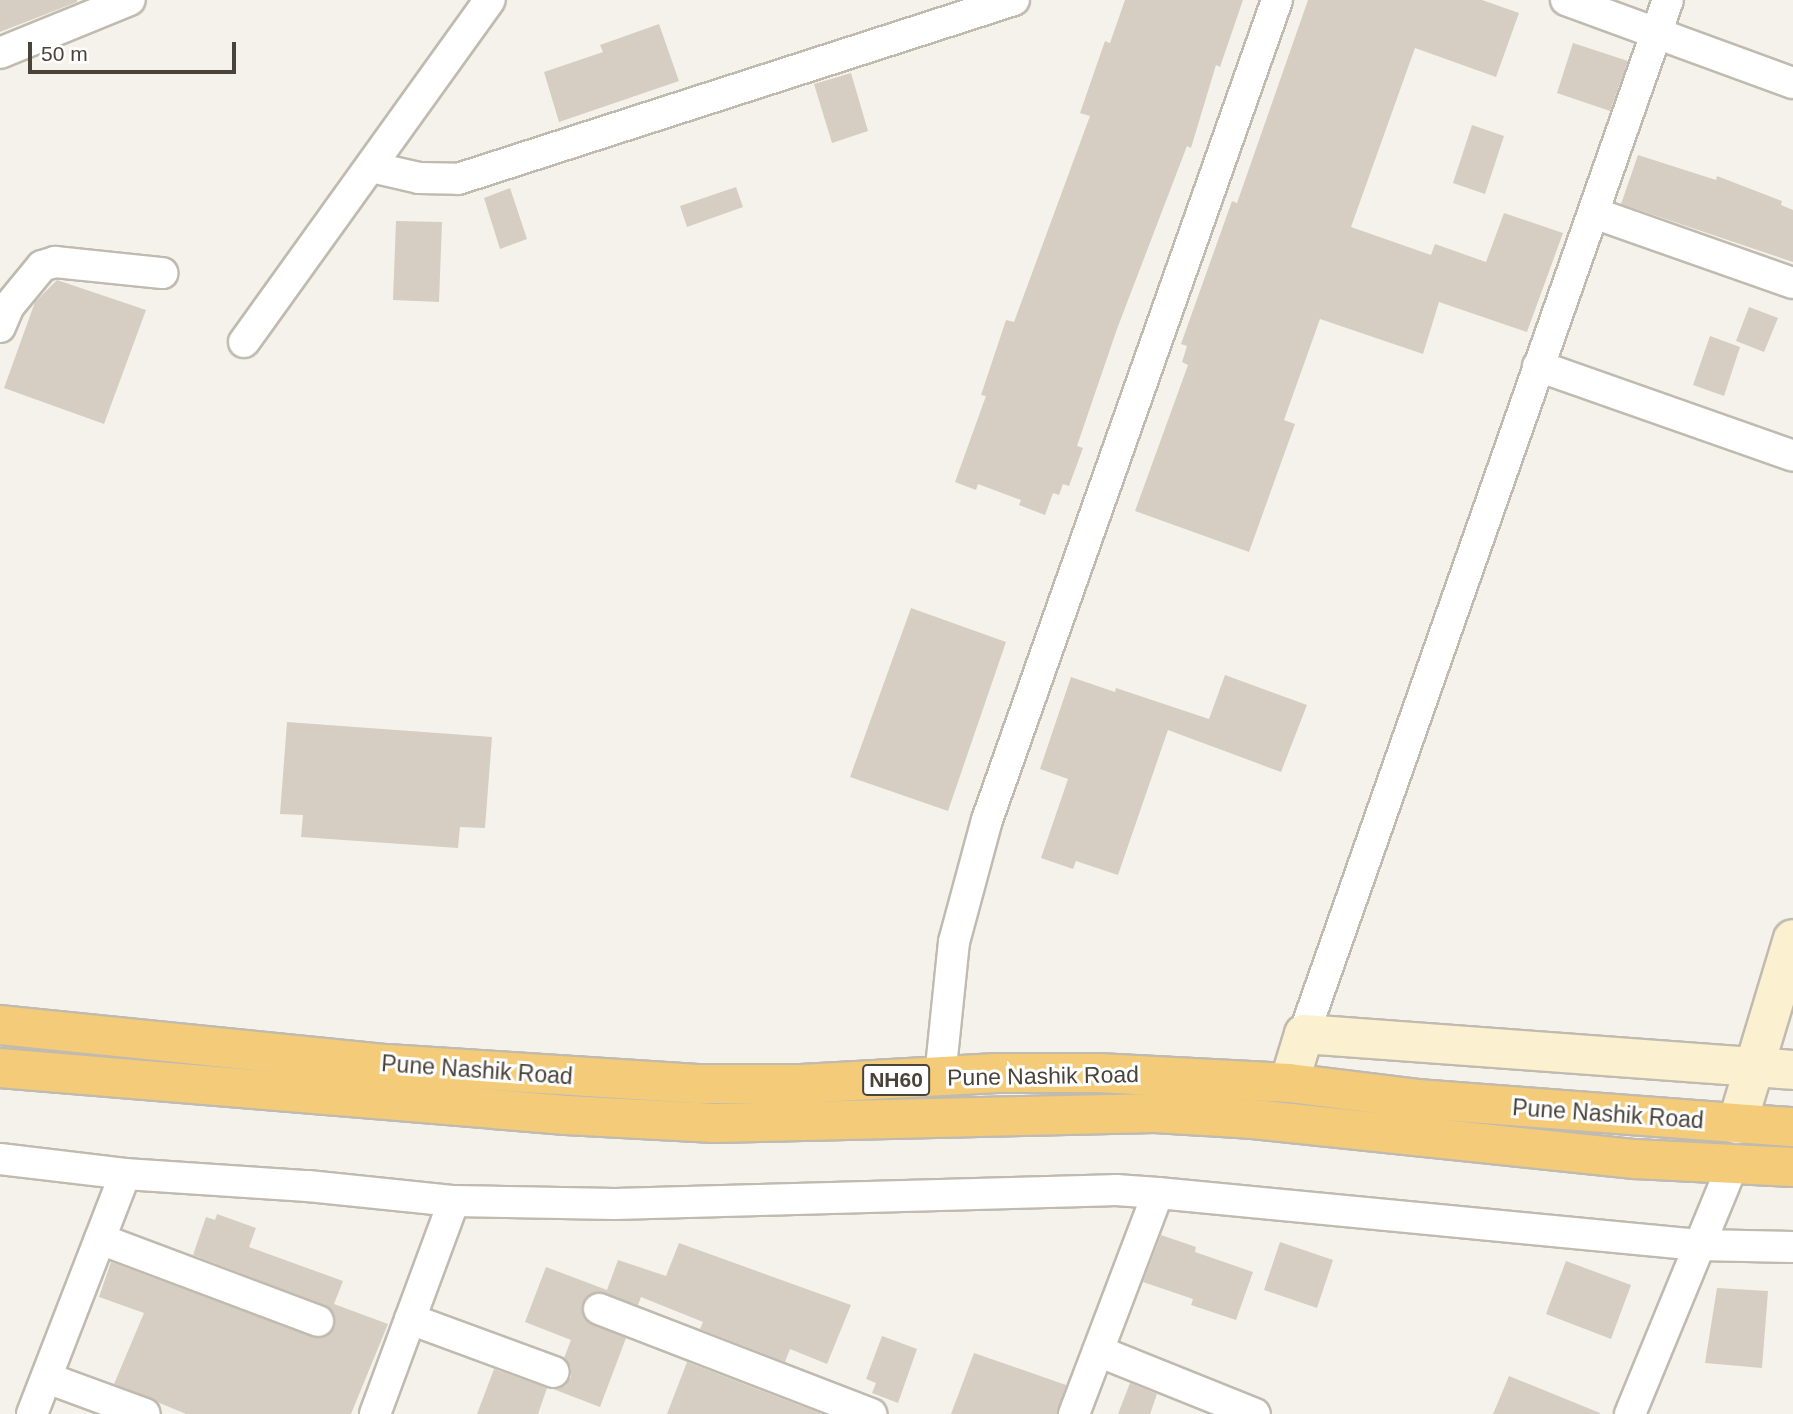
<!DOCTYPE html>
<html>
<head>
<meta charset="utf-8">
<style>
	body { margin:0 }
	#map { position:relative; width:1793px; height:1414px; overflow:hidden; background:#f5f2ec; font-family:Helvetica,sans-serif }
	div>[style] { position:absolute }
	.building>* { inset:0; background:#d6cec2 }
	.roads { filter:drop-shadow(2px 0 #c0baaf) drop-shadow(-2px 0 #c0baaf) drop-shadow(0 2px #c0baaf) drop-shadow(0 -2px #c0baaf) }
	.street>* { height:30px; margin:-15px; padding:0 15px; transform-origin:15px; border-radius:15px; background:#fff }
	.secondary>* { height:38px; margin:-19px; padding:0 19px; transform-origin:19px; border-radius:19px; background:#fbf1d0 }
	.highway>* { height:38px; margin:-19px; padding:0 19px; transform-origin:19px; border-radius:19px; background:#f4cc79 }
	span { translate:-50% -50%; white-space:nowrap; text-align:center; line-height:1.15; -webkit-text-stroke:6px #fff; paint-order:stroke }
	.shield-label span { padding:2px 5px; background:#fff; border:2px solid; border-radius:5px; -webkit-text-stroke-width:0 }
	.shield-label { font-size:21px; color:#49433a; font-weight:700 }
	.street-label { font-size:23px; color:#49433a }
	.scale { position:absolute; left:28px; top:42px; width:208px; height:32px; box-sizing:border-box; border:4px solid #49433a; border-top:0; padding-left:9px; font-size:21px; line-height:24px; white-space:nowrap; color:#49433a; -webkit-text-stroke:5px #fff; paint-order:stroke }
</style>
</head>
<body>
<div id="map">
	<div class="building">
		<div style="clip-path:polygon(0 0,77px 0,77px 2px,0 32px)"></div>
		<div style="clip-path:polygon(1125px 0,1243px 0,1220px 67px,1216px 65px,1191px 148px,1187px 146px,1117px 329px,1077px 446px,1083px 448px,1069px 486px,1063px 484px,1059px 495px,1053px 493px,1045px 515px,1019px 505px,1021px 500px,978px 484px,976px 490px,955px 482px,986px 396px,981px 395px,1006px 320px,1014px 322px,1090px 116px,1080px 113px,1105px 41px,1110px 43px)"></div>
		<div style="clip-path:polygon(1308px 0,1482px 0,1519px 13px,1496px 77px,1415px 48px,1351px 227px,1431px 255px,1435px 244px,1486px 262px,1504px 213px,1563px 233px,1527px 332px,1439px 302px,1423px 354px,1320px 319px,1284px 420px,1295px 424px,1249px 552px,1135px 511px,1188px 365px,1182px 362px,1187px 346px,1181px 344px,1232px 201px,1237px 203px)"></div>
		<div style="clip-path:polygon(659px 24px,679px 81px,559px 122px,544px 72px,603px 52px,600px 45px)"></div>
		<div style="clip-path:polygon(1573px 43px,1628px 61px,1610px 111px,1557px 93px)"></div>
		<div style="clip-path:polygon(851px 73px,868px 131px,832px 143px,814px 84px)"></div>
		<div style="clip-path:polygon(1472px 125px,1504px 136px,1485px 194px,1453px 183px)"></div>
		<div style="clip-path:polygon(1638px 155px,1716px 180px,1717px 176px,1782px 201px,1781px 205px,1793px 210px,1793px 262px,1621px 204px)"></div>
		<div style="clip-path:polygon(736px 187px,743px 207px,687px 227px,680px 206px)"></div>
		<div style="clip-path:polygon(510px 188px,527px 239px,500px 249px,484px 198px)"></div>
		<div style="clip-path:polygon(396px 221px,442px 222px,439px 302px,393px 300px)"></div>
		<div style="clip-path:polygon(57px 280px,146px 310px,104px 424px,4px 388px,35px 302px)"></div>
		<div style="clip-path:polygon(1749px 307px,1778px 318px,1764px 352px,1736px 341px)"></div>
		<div style="clip-path:polygon(1710px 336px,1740px 347px,1724px 396px,1693px 385px)"></div>
		<div style="clip-path:polygon(911px 608px,1006px 642px,948px 811px,850px 777px)"></div>
		<div style="clip-path:polygon(1225px 675px,1307px 705px,1281px 772px,1168px 730px,1118px 875px,1076px 861px,1073px 869px,1041px 858px,1068px 779px,1040px 769px,1071px 677px,1115px 692px,1116px 688px,1209px 719px)"></div>
		<div style="clip-path:polygon(287px 722px,492px 737px,485px 828px,460px 827px,458px 848px,301px 837px,303px 815px,280px 814px)"></div>
		<div style="clip-path:polygon(217px 1214px,256px 1228px,249px 1247px,343px 1281px,334px 1304px,388px 1324px,351px 1414px,186px 1414px,114px 1384px,144px 1313px,99px 1297px,111px 1262px,312px 1337px,322px 1338px,334px 1328px,335px 1317px,324px 1305px,193px 1255px,206px 1217px,215px 1220px)"></div>
		<div style="clip-path:polygon(1161px 1235px,1196px 1247px,1195px 1252px,1253px 1272px,1236px 1320px,1191px 1305px,1193px 1299px,1143px 1282px)"></div>
		<div style="clip-path:polygon(1280px 1242px,1333px 1260px,1317px 1308px,1264px 1290px)"></div>
		<div style="clip-path:polygon(679px 1243px,851px 1305px,827px 1364px,790px 1349px,785px 1362px,700px 1329px,703px 1322px,641px 1297px,638px 1305px,597px 1292px,583px 1302px,585px 1319px,626px 1338px,600px 1407px,553px 1389px,565px 1386px,571px 1377px,571px 1368px,564px 1358px,571px 1340px,525px 1322px,546px 1267px,607px 1290px,618px 1260px,666px 1276px)"></div>
		<div style="clip-path:polygon(1566px 1261px,1631px 1285px,1611px 1339px,1546px 1314px)"></div>
		<div style="clip-path:polygon(1717px 1288px,1768px 1291px,1762px 1368px,1705px 1363px)"></div>
		<div style="clip-path:polygon(882px 1336px,917px 1349px,898px 1403px,872px 1393px,876px 1383px,866px 1379px)"></div>
		<div style="clip-path:polygon(974px 1353px,1066px 1385px,1057px 1414px,951px 1414px)"></div>
		<div style="clip-path:polygon(687px 1362px,822px 1414px,667px 1414px)"></div>
		<div style="clip-path:polygon(494px 1369px,547px 1388px,538px 1414px,477px 1414px)"></div>
		<div style="clip-path:polygon(1509px 1376px,1600px 1413px,1600px 1414px,1493px 1414px)"></div>
		<div style="clip-path:polygon(1130px 1383px,1157px 1394px,1150px 1414px,1118px 1414px)"></div>
	</div>
	<div class="roads">
		<div class="street">
			<div style="left:1566px;top:0;width:242px;rotate:20.1deg"></div>
			<div style="left:0;top:53px;width:140px;rotate:-22.2deg"></div>
			<div style="left:371px;top:167px;width:49px;rotate:12.9deg"></div>
			<div style="left:419px;top:178px;width:39px;rotate:1deg"></div>
			<div style="left:458px;top:179px;width:584px;rotate:-17.85deg"></div>
			<div style="left:1594px;top:213px;width:211px;rotate:19.4deg"></div>
			<div style="left:0;top:327px;width:23px;rotate:-67deg"></div>
			<div style="left:9px;top:306px;width:52px;rotate:-50.5deg"></div>
			<div style="left:42px;top:266px;width:14px;rotate:-17deg"></div>
			<div style="left:55px;top:262px;width:108px;rotate:5.9deg"></div>
			<div style="left:244px;top:342px;width:421px;rotate:-54.3deg"></div>
			<div style="left:1538px;top:366px;width:270px;rotate:19.4deg"></div>
			<div style="left:1304px;top:1034px;width:1096px;rotate:-70.61deg"></div>
			<div style="left:940px;top:1077px;width:136px;rotate:-84.1deg"></div>
			<div style="left:954px;top:942px;width:126px;rotate:-74.9deg"></div>
			<div style="left:987px;top:820px;width:870px;rotate:-70.52deg"></div>
			<div style="left:0;top:1159px;width:126px;rotate:6.8deg"></div>
			<div style="left:125px;top:1174px;width:183px;rotate:3.8deg"></div>
			<div style="left:308px;top:1186px;width:147px;rotate:5.9deg"></div>
			<div style="left:454px;top:1201px;width:161px;rotate:1.1deg"></div>
			<div style="left:615px;top:1204px;width:501px;rotate:-1.6deg"></div>
			<div style="left:1116px;top:1190px;width:42px;rotate:4.1deg"></div>
			<div style="left:1158px;top:1193px;width:543px;rotate:5.49deg"></div>
			<div style="left:1699px;top:1245px;width:94px;rotate:1.2deg"></div>
			<div style="left:100px;top:1239px;width:233px;rotate:20.6deg"></div>
			<div style="left:599px;top:1309px;width:292px;rotate:21.1deg"></div>
			<div style="left:410px;top:1319px;width:153px;rotate:20.2deg"></div>
			<div style="left:1098px;top:1351px;width:169px;rotate:21.9deg"></div>
			<div style="left:47px;top:1378px;width:104px;rotate:20.2deg"></div>
			<div style="left:32px;top:1414px;width:257px;rotate:-68.8deg"></div>
			<div style="left:375px;top:1414px;width:227px;rotate:-69.7deg"></div>
			<div style="left:1074px;top:1414px;width:236px;rotate:-69.2deg"></div>
			<div style="left:1630px;top:1414px;width:270px;rotate:-67.6deg"></div>
		</div>
		<div class="secondary">
			<div style="left:1289px;top:1083px;width:51px;rotate:-73deg"></div>
			<div style="left:1304px;top:1034px;width:490px;rotate:4.2deg"></div>
			<div style="left:1737px;top:1124px;width:193px;rotate:-73.2deg"></div>
		</div>
		<div class="highway">
			<div style="left:0;top:1025px;width:389px;rotate:5.8deg"></div>
			<div style="left:387px;top:1064px;width:311px;rotate:3.7deg"></div>
			<div style="left:697px;top:1084px;width:104px"></div>
			<div style="left:801px;top:1084px;width:196px;rotate:-3.2deg"></div>
			<div style="left:997px;top:1073px;width:101px"></div>
			<div style="left:1098px;top:1073px;width:191px;rotate:3deg"></div>
			<div style="left:1289px;top:1083px;width:129px;rotate:7.1deg"></div>
			<div style="left:1417px;top:1099px;width:377px;rotate:4.3deg"></div>
			<div style="left:0;top:1068px;width:568px;rotate:4.75deg"></div>
			<div style="left:566px;top:1115px;width:149px;rotate:3.1deg"></div>
			<div style="left:715px;top:1123px;width:440px;rotate:-1.3deg"></div>
			<div style="left:1155px;top:1113px;width:98px;rotate:3.5deg"></div>
			<div style="left:1253px;top:1119px;width:384px;rotate:6deg"></div>
			<div style="left:1635px;top:1159px;width:158px;rotate:2.9deg"></div>
		</div>
	</div>
	<div class="shield-label">
		<span style="left:896px;top:1080px">NH60</span>
	</div>
	<div class="street-label">
		<span style="left:477px;top:1070px;rotate:4deg">Pune Nashik Road</span>
		<span style="left:1043px;top:1076px;rotate:-1deg">Pune Nashik Road</span>
		<span style="left:1608px;top:1114px;rotate:4deg">Pune Nashik Road</span>
	</div>
	<div class="scale">50 m</div>
</div>
</body>
</html>
